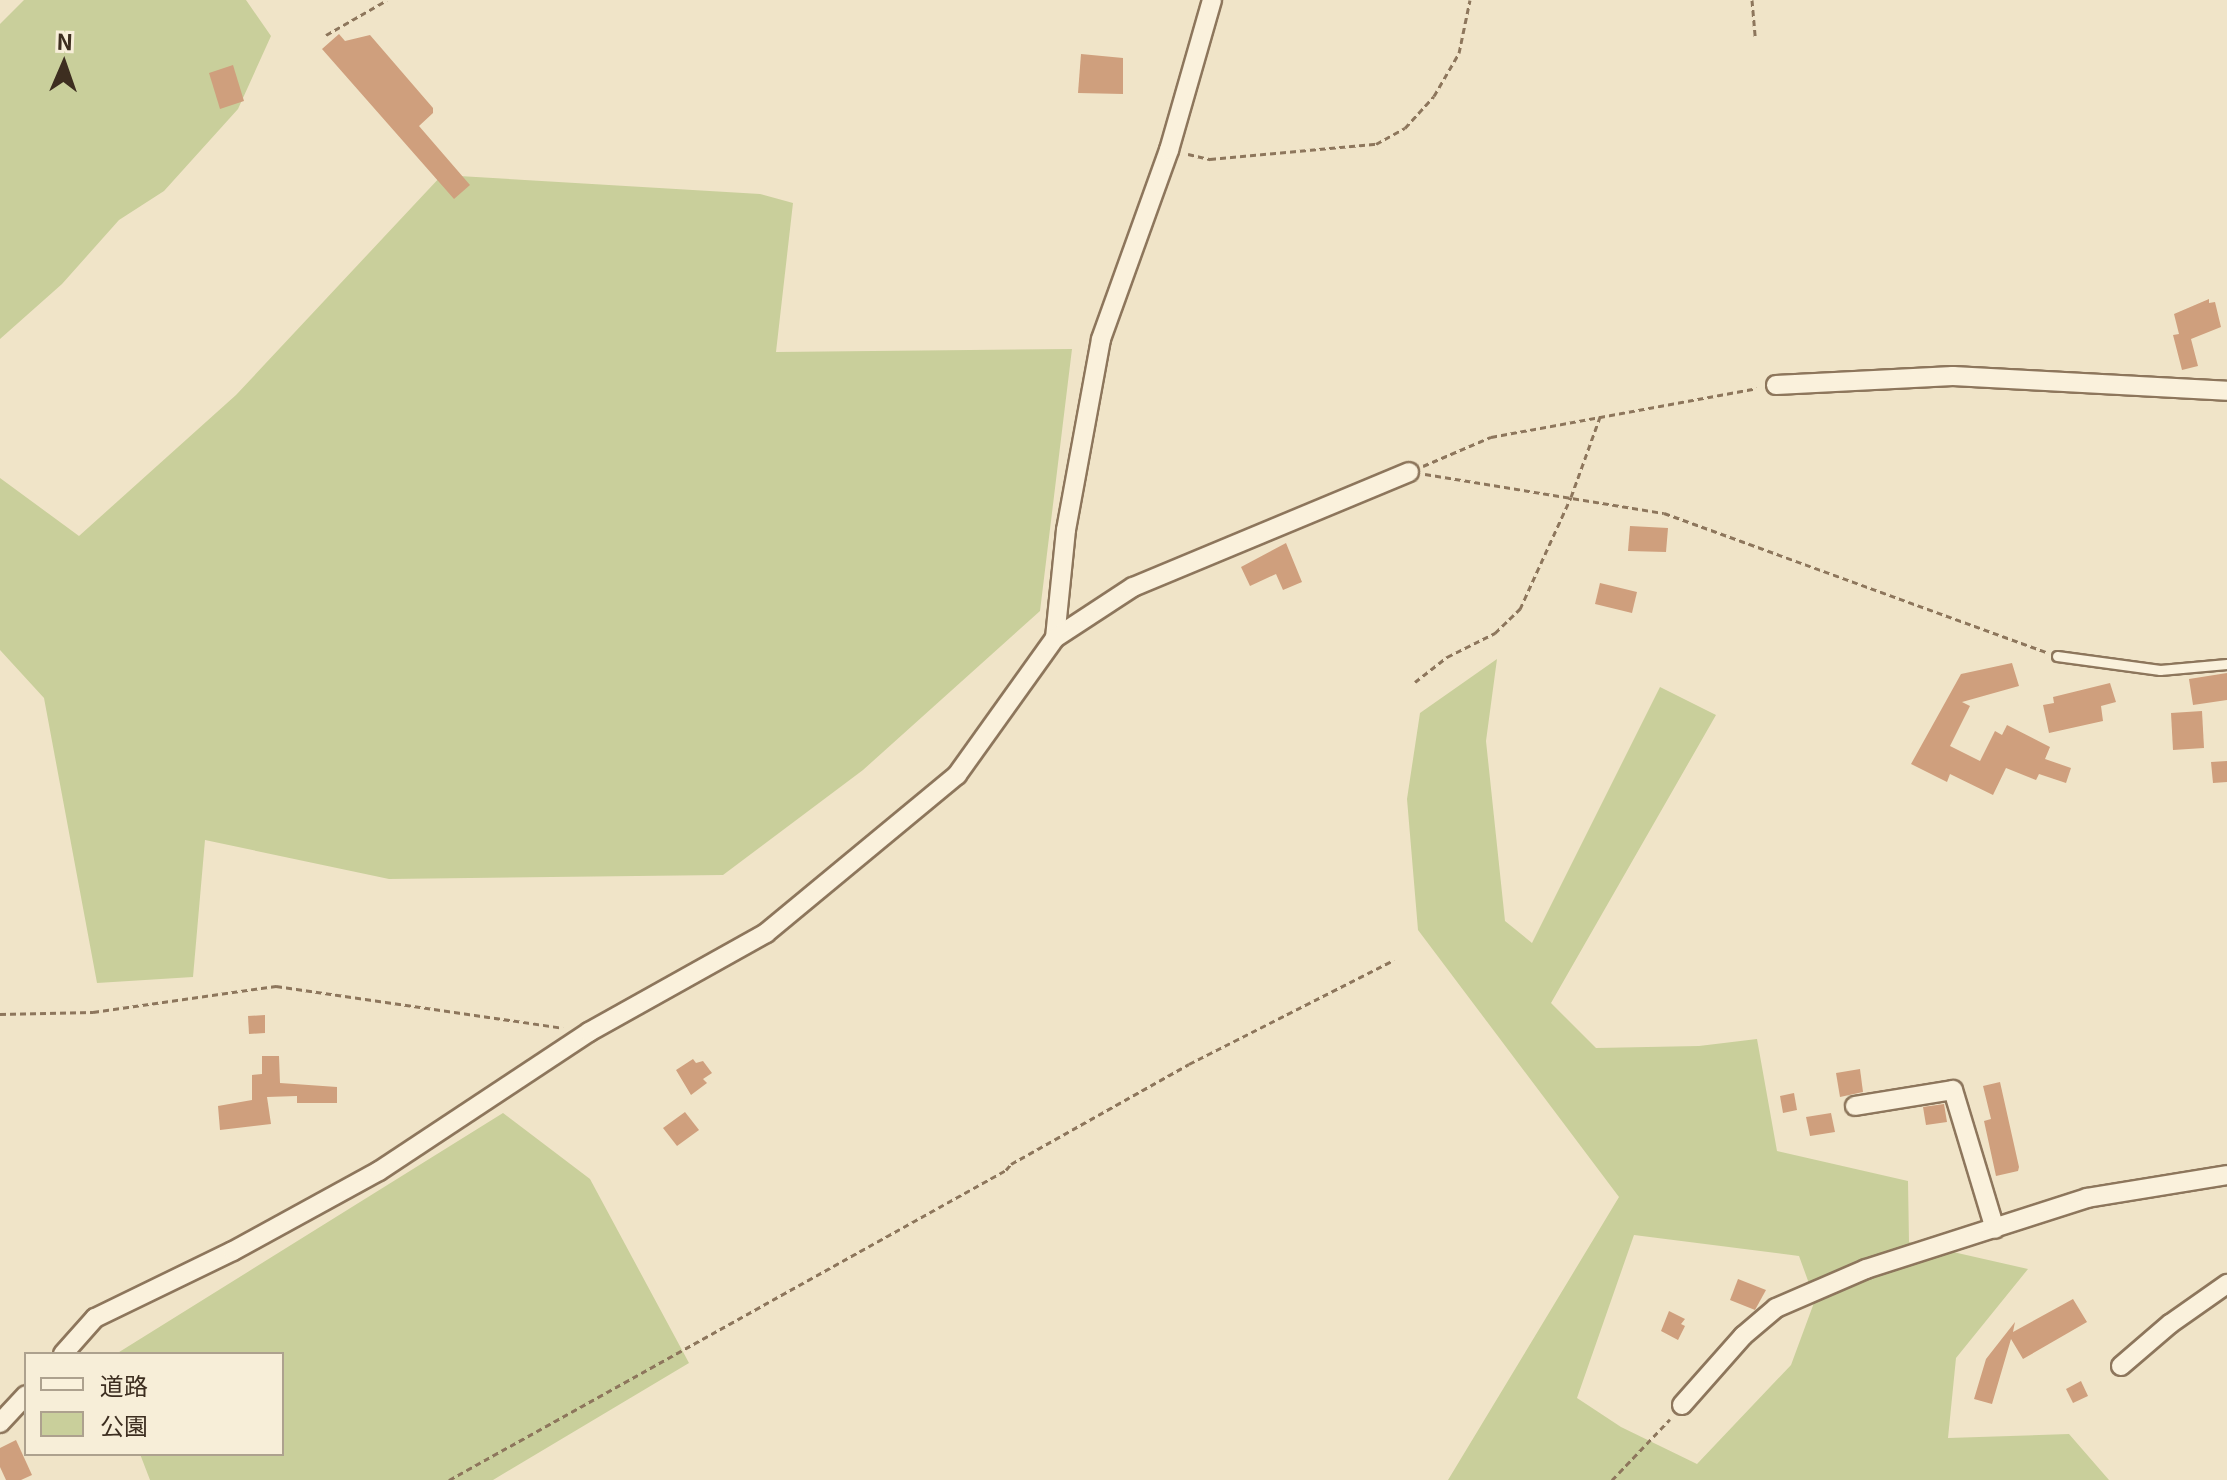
<!DOCTYPE html>
<html>
<head>
<meta charset="utf-8">
<style>
	body { margin:0 }
	#map { position:relative; width:2227px; height:1480px; overflow:hidden; background:#f0e4c8; font-family:Georgia,"Noto Sans JP",serif }
	div>[style] { position:absolute }
	.green>* { inset:0; background:#c9cf9b }
	.building>* { inset:0; background:#cf9f7d }
	.path>* { height:3px; margin-top:-1.5px; transform-origin:0; background:repeating-linear-gradient(90deg,#8d765c 0 6px,transparent 0 10px) }
	.roads { filter:drop-shadow(2px 0 #8d765c) drop-shadow(-2px 0 #8d765c) drop-shadow(0 2px #8d765c) drop-shadow(0 -2px #8d765c) }
	.service>* { height:9px; margin:-4.5px; padding:0 4.5px; transform-origin:4.5px; border-radius:4.5px; background:#faf1dc }
	.minor>* { height:18px; margin:-9px; padding:0 9px; transform-origin:9px; border-radius:9px; background:#faf1dc }
	span { translate:-50% -50%; white-space:nowrap; text-align:center; line-height:1.15; -webkit-text-stroke:8px #f7eed8; paint-order:stroke }
	.legend { position:absolute; left:24px; top:1352px; width:260px; height:104px; box-sizing:border-box; background:#f7eed8; border:2px solid #ada18e; margin:0; padding:10px 14px; list-style:none; font-size:24px; color:#3d2e20 }
	.legend li { display:flex; align-items:center; gap:16px; height:40px }
	.legend b { width:40px; border:2px solid #ada18e }
	.north { position:absolute; left:24px; top:24px; width:80px; height:80px; -webkit-text-stroke:6px #f7eed8; paint-order:stroke; rotate:2deg; font-size:22px; font-weight:700; line-height:32px; text-align:center; color:#3d2e20 }
	.north::after { content:''; display:block; margin:auto; width:28px; height:36px; background:#3d2e20; clip-path:polygon(50% 0,100% 100%,50% 72%,0 100%) }
</style>
</head>
<body>
<div id="map">
	<div class="green">
		<div style="clip-path:polygon(24px 0,246px 0,271px 36px,238px 109px,164px 191px,119px 220px,62px 284px,0 339px,0 24px)"></div>
		<div style="clip-path:polygon(442px 175px,760px 194px,793px 203px,776px 352px,1072px 349px,1040px 611px,863px 770px,723px 875px,389px 879px,205px 840px,193px 977px,97px 983px,44px 698px,0 650px,0 478px,79px 536px,236px 395px)"></div>
		<div style="clip-path:polygon(evenodd,1497px 659px,1486px 741px,1505px 921px,1532px 943px,1660px 687px,1716px 715px,1551px 1003px,1596px 1048px,1699px 1046px,1757px 1039px,1777px 1151px,1908px 1181px,1909px 1242px,2028px 1269px,1956px 1358px,1948px 1438px,2069px 1434px,2109px 1480px,1448px 1480px,1619px 1197px,1418px 930px,1407px 799px,1420px 713px,1497px 659px,1634px 1235px,1799px 1256px,1815px 1300px,1791px 1365px,1697px 1464px,1621px 1427px,1577px 1398px,1634px 1235px)"></div>
		<div style="clip-path:polygon(503px 1113px,590px 1179px,689px 1363px,493px 1480px,150px 1480px,140px 1454px,282px 1454px,282px 1354px,116px 1354px)"></div>
	</div>
	<div class="building">
		<div style="clip-path:polygon(339px 34px,345px 41px,370px 35px,433px 108px,433px 113px,419px 126px,470px 185px,454px 199px,322px 49px)"></div>
		<div style="clip-path:polygon(1081px 54px,1123px 58px,1123px 94px,1078px 93px)"></div>
		<div style="clip-path:polygon(233px 65px,244px 101px,220px 109px,209px 73px)"></div>
		<div style="clip-path:polygon(2209px 299px,2209px 303px,2215px 302px,2221px 327px,2191px 339px,2198px 366px,2182px 370px,2173px 335px,2179px 334px,2174px 314px)"></div>
		<div style="clip-path:polygon(1630px 526px,1668px 528px,1666px 552px,1628px 551px)"></div>
		<div style="clip-path:polygon(1286px 543px,1302px 582px,1283px 590px,1276px 574px,1250px 586px,1241px 567px)"></div>
		<div style="clip-path:polygon(1600px 583px,1637px 592px,1632px 613px,1595px 604px)"></div>
		<div style="clip-path:polygon(2012px 663px,2019px 686px,1962px 702px,1970px 706px,1950px 746px,1980px 761px,1995px 731px,2002px 735px,2007px 725px,2050px 747px,2045px 759px,2071px 768px,2066px 783px,2039px 774px,2036px 780px,2006px 768px,1993px 795px,1950px 774px,1947px 782px,1911px 764px,1961px 674px)"></div>
		<div style="clip-path:polygon(2227px 673px,2227px 700px,2193px 705px,2189px 679px)"></div>
		<div style="clip-path:polygon(2110px 683px,2116px 702px,2101px 706px,2103px 721px,2049px 733px,2043px 705px,2054px 703px,2053px 697px)"></div>
		<div style="clip-path:polygon(2202px 711px,2204px 748px,2173px 750px,2171px 713px)"></div>
		<div style="clip-path:polygon(2227px 761px,2227px 782px,2213px 783px,2211px 762px)"></div>
		<div style="clip-path:polygon(265px 1015px,265px 1033px,249px 1034px,248px 1016px)"></div>
		<div style="clip-path:polygon(262px 1056px,279px 1056px,280px 1083px,337px 1087px,337px 1103px,297px 1103px,297px 1096px,267px 1097px,271px 1124px,220px 1130px,218px 1106px,252px 1100px,252px 1075px,262px 1074px)"></div>
		<div style="clip-path:polygon(693px 1059px,696px 1063px,703px 1061px,712px 1073px,703px 1079px,707px 1083px,691px 1095px,676px 1070px)"></div>
		<div style="clip-path:polygon(1860px 1069px,1863px 1092px,1840px 1097px,1836px 1073px)"></div>
		<div style="clip-path:polygon(2000px 1082px,2019px 1167px,2018px 1171px,1996px 1176px,1984px 1121px,1991px 1119px,1983px 1086px)"></div>
		<div style="clip-path:polygon(1794px 1093px,1797px 1110px,1783px 1113px,1780px 1096px)"></div>
		<div style="clip-path:polygon(1944px 1104px,1947px 1122px,1926px 1125px,1923px 1107px)"></div>
		<div style="clip-path:polygon(685px 1112px,699px 1130px,677px 1146px,663px 1128px)"></div>
		<div style="clip-path:polygon(1831px 1113px,1835px 1132px,1810px 1136px,1806px 1117px)"></div>
		<div style="clip-path:polygon(1738px 1279px,1766px 1290px,1755px 1310px,1730px 1300px)"></div>
		<div style="clip-path:polygon(2073px 1299px,2087px 1322px,2023px 1359px,2011px 1339px,1992px 1404px,1974px 1399px,1986px 1359px,2015px 1322px,2013px 1332px)"></div>
		<div style="clip-path:polygon(1669px 1311px,1685px 1319px,1681px 1324px,1685px 1326px,1678px 1340px,1661px 1331px)"></div>
		<div style="clip-path:polygon(2081px 1381px,2088px 1396px,2073px 1403px,2066px 1389px)"></div>
		<div style="clip-path:polygon(16px 1440px,32px 1475px,21px 1480px,6px 1480px,0 1467px,0 1448px)"></div>
	</div>
	<div class="path">
		<div style="left:1752px;top:0;width:37px;rotate:85deg"></div>
		<div style="left:326px;top:35px;width:70px;rotate:-29.8deg"></div>
		<div style="left:1188px;top:154px;width:23px;rotate:13deg"></div>
		<div style="left:1210px;top:159px;width:167px;rotate:-5.2deg"></div>
		<div style="left:1376px;top:144px;width:33px;rotate:-29deg"></div>
		<div style="left:1405px;top:128px;width:43px;rotate:-47.8deg"></div>
		<div style="left:1434px;top:96px;width:50px;rotate:-59.8deg"></div>
		<div style="left:1459px;top:53px;width:54px;rotate:-78.3deg"></div>
		<div style="left:1423px;top:466px;width:74px;rotate:-23.1deg"></div>
		<div style="left:1491px;top:437px;width:270px;rotate:-10.4deg"></div>
		<div style="left:1425px;top:474px;width:242px;rotate:9.3deg"></div>
		<div style="left:1664px;top:513px;width:407px;rotate:20deg"></div>
		<div style="left:1415px;top:682px;width:41px;rotate:-38deg"></div>
		<div style="left:1447px;top:657px;width:54px;rotate:-26.6deg"></div>
		<div style="left:1495px;top:633px;width:35px;rotate:-44deg"></div>
		<div style="left:1520px;top:609px;width:123px;rotate:-65.5deg"></div>
		<div style="left:1571px;top:497px;width:88px;rotate:-70.1deg"></div>
		<div style="left:0;top:1014px;width:93px;rotate:-1.2deg"></div>
		<div style="left:93px;top:1012px;width:185px;rotate:-8.1deg"></div>
		<div style="left:276px;top:986px;width:290px;rotate:8.3deg"></div>
		<div style="left:449px;top:1480px;width:637px;rotate:-29.1deg"></div>
		<div style="left:1006px;top:1170px;width:8px;rotate:-50deg"></div>
		<div style="left:1011px;top:1164px;width:204px;rotate:-29.3deg"></div>
		<div style="left:1189px;top:1064px;width:230px;rotate:-26.9deg"></div>
		<div style="left:1612px;top:1480px;width:84px;rotate:-46.4deg"></div>
	</div>
	<div class="roads">
		<div class="service">
			<div style="left:2057px;top:656px;width:104px;rotate:7.7deg"></div>
			<div style="left:2160px;top:670px;width:67px;rotate:-5.1deg"></div>
		</div>
		<div class="minor">
			<div style="left:1776px;top:385px;width:177px;rotate:-2.9deg"></div>
			<div style="left:1953px;top:376px;width:274px;rotate:3.1deg"></div>
			<div style="left:1055px;top:638px;width:109px;rotate:-84.2deg"></div>
			<div style="left:1066px;top:530px;width:194px;rotate:-79.6deg"></div>
			<div style="left:1101px;top:339px;width:201px;rotate:-70.2deg"></div>
			<div style="left:1169px;top:150px;width:156px;rotate:-74deg"></div>
			<div style="left:1855px;top:1106px;width:99px;rotate:-9.3deg"></div>
			<div style="left:1953px;top:1090px;width:145px;rotate:73.2deg"></div>
			<div style="left:63px;top:1354px;width:48px;rotate:-48.4deg"></div>
			<div style="left:95px;top:1318px;width:153px;rotate:-25.9deg"></div>
			<div style="left:233px;top:1251px;width:166px;rotate:-28.7deg"></div>
			<div style="left:379px;top:1171px;width:252px;rotate:-33.5deg"></div>
			<div style="left:589px;top:1032px;width:203px;rotate:-29.2deg"></div>
			<div style="left:766px;top:933px;width:248px;rotate:-39.6deg"></div>
			<div style="left:957px;top:775px;width:168px;rotate:-54.4deg"></div>
			<div style="left:1055px;top:638px;width:93px;rotate:-33.2deg"></div>
			<div style="left:1133px;top:587px;width:299px;rotate:-22.6deg"></div>
			<div style="left:2121px;top:1366px;width:65px;rotate:-40.6deg"></div>
			<div style="left:2170px;top:1324px;width:70px;rotate:-35.1deg"></div>
			<div style="left:1682px;top:1405px;width:92px;rotate:-48.5deg"></div>
			<div style="left:1743px;top:1336px;width:43px;rotate:-40.3deg"></div>
			<div style="left:1776px;top:1308px;width:98px;rotate:-23.4deg"></div>
			<div style="left:1866px;top:1269px;width:232px;rotate:-17.8deg"></div>
			<div style="left:2087px;top:1198px;width:142px;rotate:-9.3deg"></div>
			<div style="left:0;top:1423px;width:38px;rotate:-47deg"></div>
		</div>
	</div>
	<ul class="legend">
	<li><b style="height:10px;background:#faf1dc"></b>道路</li>
	<li><b style="height:22px;background:#c9cf9b"></b>公園</li>
	</ul>
	<div class="north">N</div>
</div>
</body>
</html>
